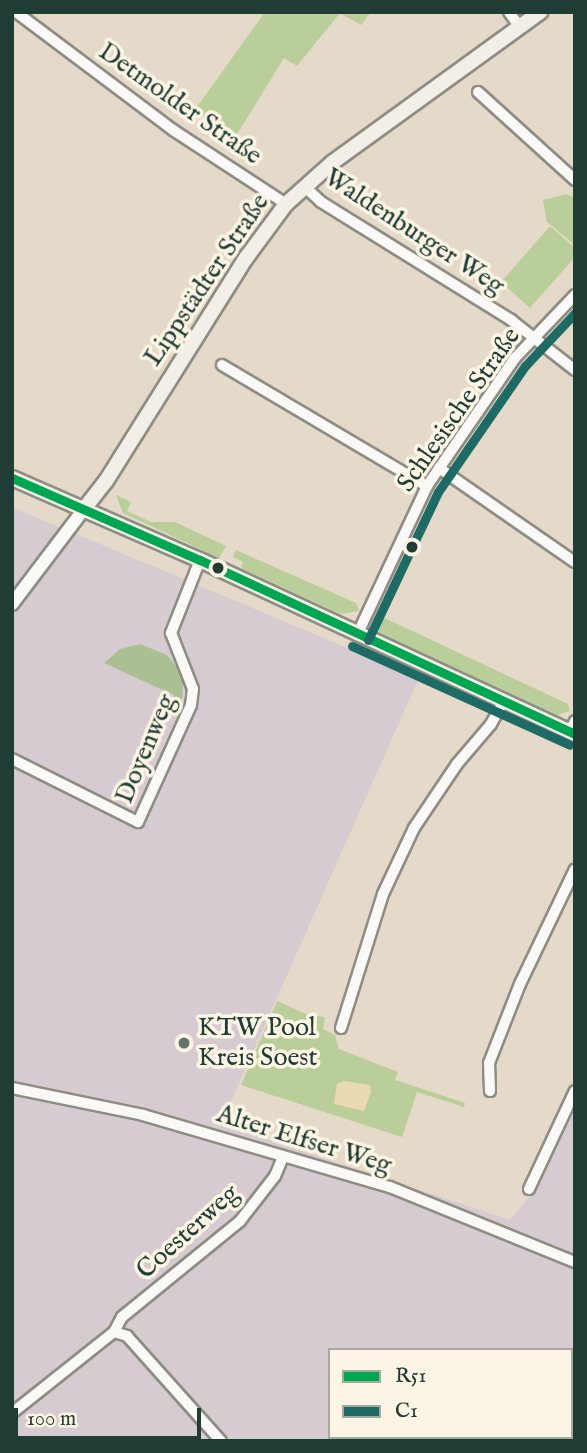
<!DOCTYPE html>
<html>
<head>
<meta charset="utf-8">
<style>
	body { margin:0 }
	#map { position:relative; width:587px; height:1453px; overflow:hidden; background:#e5dac9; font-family:"IM FELL English",serif }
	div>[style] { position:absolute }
	.industrial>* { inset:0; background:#d6cbd1 }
	.green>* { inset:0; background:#bace9a }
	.forest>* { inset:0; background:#aac093 }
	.sand>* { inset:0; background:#eadab1 }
	.roads { filter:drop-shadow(2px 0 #8d8d83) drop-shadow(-2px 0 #8d8d83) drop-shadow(0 2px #8d8d83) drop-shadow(0 -2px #8d8d83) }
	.minor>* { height:10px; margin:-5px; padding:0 5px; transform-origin:5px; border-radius:5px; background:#fbf9f7 }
	.tertiary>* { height:12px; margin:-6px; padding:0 6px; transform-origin:6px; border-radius:6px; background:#fbf9f7 }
	.secondary>* { height:14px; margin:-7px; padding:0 7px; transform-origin:7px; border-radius:7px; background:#f3efe8 }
	.bus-1>* { height:9px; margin:-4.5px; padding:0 4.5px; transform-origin:4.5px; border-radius:4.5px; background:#00a651 }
	.bus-2>* { height:9px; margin:-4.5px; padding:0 4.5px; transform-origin:4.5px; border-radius:4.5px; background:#1e6a64 }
	.dots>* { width:19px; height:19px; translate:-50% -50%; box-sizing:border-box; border:4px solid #fcf5e5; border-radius:50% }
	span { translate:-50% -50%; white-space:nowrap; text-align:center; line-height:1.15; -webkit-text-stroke:7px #fcf5e5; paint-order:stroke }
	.street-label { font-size:26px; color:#1f3d34 }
	.poi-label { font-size:26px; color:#1f3d34 }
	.left { translate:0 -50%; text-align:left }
	.frame { position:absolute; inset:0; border:14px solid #1f3d34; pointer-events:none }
	.legend { position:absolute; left:328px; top:1348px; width:245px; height:91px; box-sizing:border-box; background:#fcf5e5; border:2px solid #a4ab9e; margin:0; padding:9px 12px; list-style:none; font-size:21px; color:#1f3d34 }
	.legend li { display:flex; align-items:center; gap:14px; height:35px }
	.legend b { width:35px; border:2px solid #a4ab9e }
	.scale { position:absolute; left:14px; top:1408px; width:187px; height:32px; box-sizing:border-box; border:4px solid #1f3d34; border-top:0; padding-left:9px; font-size:21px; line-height:24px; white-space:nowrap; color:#1f3d34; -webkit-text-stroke:5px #fcf5e5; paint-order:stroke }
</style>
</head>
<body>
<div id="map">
	<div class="industrial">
		<div style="clip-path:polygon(evenodd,12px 507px,419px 678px,221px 1124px,510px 1220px,540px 1184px,575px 1110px,575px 1441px,12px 1441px,12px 507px,330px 1350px,571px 1350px,571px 1437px,330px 1437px,330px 1350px)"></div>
	</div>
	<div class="green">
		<div style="clip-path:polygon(265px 12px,371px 12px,361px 25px,340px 13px,297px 66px,284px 58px,236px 136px,194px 111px)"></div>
		<div style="clip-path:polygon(566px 194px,575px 198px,575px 245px,547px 222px,543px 200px)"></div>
		<div style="clip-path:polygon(550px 226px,575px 248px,575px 257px,530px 308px,501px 282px)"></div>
		<div style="clip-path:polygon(116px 495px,131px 502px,127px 511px,151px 522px,175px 522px,226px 546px,219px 558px,123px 513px)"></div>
		<div style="clip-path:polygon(236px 550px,356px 603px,359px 611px,340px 614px,241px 568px,243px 562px,233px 557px)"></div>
		<div style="clip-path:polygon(376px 614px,568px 704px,570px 711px,557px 715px,380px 633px,374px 623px)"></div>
		<div style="clip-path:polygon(277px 1001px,308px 1015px,325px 1017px,323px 1029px,335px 1035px,339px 1049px,398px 1072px,395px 1080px,465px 1103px,464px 1107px,417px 1092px,402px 1137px,241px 1085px)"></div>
	</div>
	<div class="forest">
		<div style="clip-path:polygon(140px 644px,167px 655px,178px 669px,183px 682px,182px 701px,171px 703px,174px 695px,104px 663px,120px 649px)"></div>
	</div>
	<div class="sand">
		<div style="clip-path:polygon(344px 1081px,370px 1085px,371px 1092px,364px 1111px,334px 1104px,337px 1084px)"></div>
	</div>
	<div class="roads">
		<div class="minor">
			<div style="left:16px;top:12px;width:196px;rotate:36.9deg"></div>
			<div style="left:173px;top:130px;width:135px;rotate:33.2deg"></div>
			<div style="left:509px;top:12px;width:17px;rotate:54deg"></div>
			<div style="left:478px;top:92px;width:131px;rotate:42.2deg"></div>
			<div style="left:304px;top:186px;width:23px;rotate:43deg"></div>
			<div style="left:321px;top:202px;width:224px;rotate:31.8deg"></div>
			<div style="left:511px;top:320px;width:81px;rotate:38deg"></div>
			<div style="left:222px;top:365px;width:238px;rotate:30.6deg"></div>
			<div style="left:439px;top:468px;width:165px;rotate:34.7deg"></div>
			<div style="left:357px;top:635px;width:165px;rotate:-64.8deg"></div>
			<div style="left:427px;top:486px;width:155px;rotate:-55.5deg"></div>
			<div style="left:515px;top:358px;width:87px;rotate:-46.4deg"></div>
			<div style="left:570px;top:731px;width:11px;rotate:-63deg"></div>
			<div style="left:12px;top:759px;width:141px;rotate:26.6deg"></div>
			<div style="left:138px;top:822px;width:128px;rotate:-65.6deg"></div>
			<div style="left:191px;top:705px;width:16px;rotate:-83deg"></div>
			<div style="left:193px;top:689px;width:60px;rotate:-111.4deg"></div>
			<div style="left:171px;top:633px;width:79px;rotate:-68.3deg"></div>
			<div style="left:341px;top:1028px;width:140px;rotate:-72.6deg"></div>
			<div style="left:383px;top:894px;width:73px;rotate:-64.8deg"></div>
			<div style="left:414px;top:828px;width:77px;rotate:-56.1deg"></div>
			<div style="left:457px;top:764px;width:52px;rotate:-49.6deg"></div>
			<div style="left:491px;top:724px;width:25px;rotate:-61deg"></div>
			<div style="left:12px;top:1088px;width:134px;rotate:11.6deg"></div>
			<div style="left:143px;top:1115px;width:257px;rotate:16.3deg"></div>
			<div style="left:390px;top:1187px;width:200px;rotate:22.1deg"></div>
			<div style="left:490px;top:1091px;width:28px;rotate:-92deg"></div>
			<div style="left:489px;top:1063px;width:85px;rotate:-68.6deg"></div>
			<div style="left:520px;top:984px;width:127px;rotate:-64.4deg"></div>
			<div style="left:529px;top:1189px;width:108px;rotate:-64.9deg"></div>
			<div style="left:114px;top:1332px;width:14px;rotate:17deg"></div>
			<div style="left:127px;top:1336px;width:141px;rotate:48.2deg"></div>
			<div style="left:12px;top:1413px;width:130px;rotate:-38.5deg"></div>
			<div style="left:114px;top:1332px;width:17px;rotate:-62deg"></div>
			<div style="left:122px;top:1317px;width:152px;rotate:-39.1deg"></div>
			<div style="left:240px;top:1221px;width:57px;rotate:-52.1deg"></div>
			<div style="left:275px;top:1176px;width:21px;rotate:-67deg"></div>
		</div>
		<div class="tertiary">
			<div style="left:12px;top:604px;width:119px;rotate:-52.8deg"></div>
		</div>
		<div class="secondary">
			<div style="left:12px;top:478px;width:205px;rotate:23.6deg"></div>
			<div style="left:200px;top:560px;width:413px;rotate:24.9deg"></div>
			<div style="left:84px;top:509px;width:36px;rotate:-52deg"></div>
			<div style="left:106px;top:481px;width:263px;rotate:-57.9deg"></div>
			<div style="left:246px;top:258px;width:67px;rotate:-53.5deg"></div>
			<div style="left:286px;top:204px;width:63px;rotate:-41.8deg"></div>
			<div style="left:333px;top:162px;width:256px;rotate:-35.9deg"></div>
		</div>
	</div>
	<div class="bus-1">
		<div style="left:12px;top:478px;width:205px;rotate:23.6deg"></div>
		<div style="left:200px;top:560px;width:413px;rotate:24.9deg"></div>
	</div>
	<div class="bus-2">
		<div style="left:368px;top:640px;width:164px;rotate:-64.7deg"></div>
		<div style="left:438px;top:492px;width:153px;rotate:-55.4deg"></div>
		<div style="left:525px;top:366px;width:73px;rotate:-46.7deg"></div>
		<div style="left:352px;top:646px;width:239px;rotate:24.4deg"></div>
	</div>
	<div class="dots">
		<div style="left:412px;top:547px;background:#1f3d34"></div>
		<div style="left:218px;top:568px;background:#1f3d34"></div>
		<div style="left:184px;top:1043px;background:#647468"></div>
	</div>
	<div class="street-label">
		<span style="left:180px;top:104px;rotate:35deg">Detmolder Straße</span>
		<span style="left:414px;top:232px;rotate:33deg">Waldenburger Weg</span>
		<span style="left:207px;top:280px;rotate:-56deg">Lippstädter Straße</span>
		<span style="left:459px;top:410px;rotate:-55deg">Schlesische Straße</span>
		<span style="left:146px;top:749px;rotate:-67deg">Doyenweg</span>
		<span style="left:304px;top:1140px;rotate:17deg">Alter Elfser Weg</span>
		<span style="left:188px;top:1232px;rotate:-42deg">Coesterweg</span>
	</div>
	<div class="poi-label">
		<span class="left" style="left:198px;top:1043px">KTW Pool<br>Kreis Soest</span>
	</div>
	<div class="frame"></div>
	<ul class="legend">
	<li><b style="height:9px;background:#00a651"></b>R51</li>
	<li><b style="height:9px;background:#1e6a64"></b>C1</li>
	</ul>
	<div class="scale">100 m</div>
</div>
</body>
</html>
